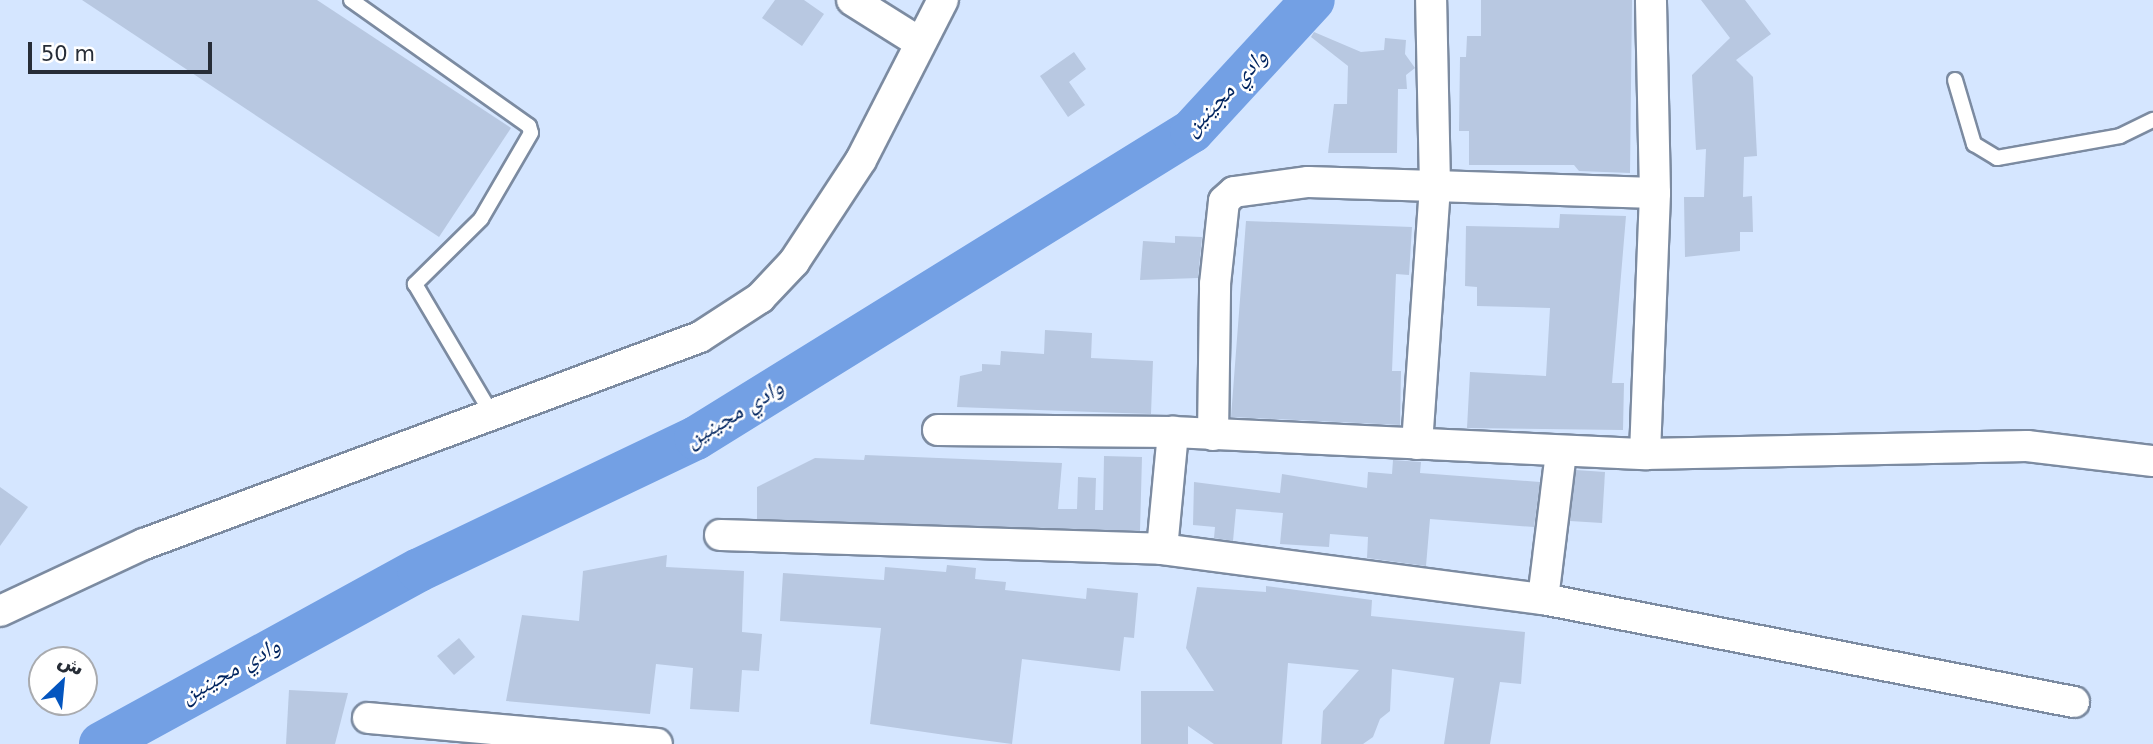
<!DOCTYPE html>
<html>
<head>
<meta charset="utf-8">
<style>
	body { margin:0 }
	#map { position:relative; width:2153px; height:744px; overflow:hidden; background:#d5e6ff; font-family:"DejaVu Sans","Noto Naskh Arabic",sans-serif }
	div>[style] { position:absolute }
	.river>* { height:44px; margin:-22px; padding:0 22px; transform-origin:22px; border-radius:22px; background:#73a0e4 }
	.building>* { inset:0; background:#b8c8e1 }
	.roads { filter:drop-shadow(2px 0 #7c8ba1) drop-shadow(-2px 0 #7c8ba1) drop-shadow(0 2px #7c8ba1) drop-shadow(0 -2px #7c8ba1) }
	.lane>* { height:14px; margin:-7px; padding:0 7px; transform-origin:7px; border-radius:7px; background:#fff }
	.street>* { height:30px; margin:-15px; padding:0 15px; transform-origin:15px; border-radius:15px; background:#fff }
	span { translate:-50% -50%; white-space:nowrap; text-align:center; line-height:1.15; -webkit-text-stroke:5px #fff; paint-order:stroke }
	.water-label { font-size:23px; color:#00245f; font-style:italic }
	.north { position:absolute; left:28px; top:646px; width:70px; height:70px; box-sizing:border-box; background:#fff; border:2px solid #a9abaf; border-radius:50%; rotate:26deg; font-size:19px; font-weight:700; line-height:28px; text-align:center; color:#272d37 }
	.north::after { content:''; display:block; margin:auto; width:24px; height:32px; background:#0355bf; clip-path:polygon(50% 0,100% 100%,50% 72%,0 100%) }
	.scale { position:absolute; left:28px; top:42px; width:184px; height:32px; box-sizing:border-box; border:4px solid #272d37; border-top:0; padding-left:9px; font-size:21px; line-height:24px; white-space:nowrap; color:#272d37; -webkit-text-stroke:5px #fff; paint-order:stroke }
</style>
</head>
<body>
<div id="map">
	<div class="river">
		<div style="left:101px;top:744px;width:362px;rotate:-28.7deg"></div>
		<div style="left:419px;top:570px;width:307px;rotate:-25.5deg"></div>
		<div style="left:696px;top:438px;width:583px;rotate:-31.76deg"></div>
		<div style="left:1192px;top:131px;width:178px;rotate:-47.3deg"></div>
	</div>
	<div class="building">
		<div style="clip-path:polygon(82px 0,317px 0,511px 128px,439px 237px)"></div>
		<div style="clip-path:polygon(775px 0,804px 0,824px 14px,802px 46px,762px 18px)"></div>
		<div style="clip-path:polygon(1481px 0,1632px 0,1630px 173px,1579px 171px,1574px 165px,1469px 165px,1469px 131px,1459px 131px,1460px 57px,1466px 57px,1467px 36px,1481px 36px)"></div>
		<div style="clip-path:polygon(1701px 0,1745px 0,1771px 34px,1736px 60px,1753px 77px,1757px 156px,1744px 157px,1743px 197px,1752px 196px,1753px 232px,1740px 232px,1740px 251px,1685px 257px,1684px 197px,1704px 197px,1706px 149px,1696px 150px,1692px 75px,1730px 38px)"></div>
		<div style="clip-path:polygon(1314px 32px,1361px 52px,1384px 50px,1385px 38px,1406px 40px,1405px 54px,1415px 68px,1406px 75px,1407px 89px,1398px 89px,1397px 153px,1328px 153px,1334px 104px,1347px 104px,1348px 66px,1311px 37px)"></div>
		<div style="clip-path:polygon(1074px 52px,1086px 69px,1069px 82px,1085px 105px,1068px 117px,1040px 76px)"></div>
		<div style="clip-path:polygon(1560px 214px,1626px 216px,1612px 383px,1624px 383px,1623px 430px,1467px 428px,1470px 372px,1546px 376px,1550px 308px,1477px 306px,1477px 287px,1465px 286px,1466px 226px,1559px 228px)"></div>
		<div style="clip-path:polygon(1246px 221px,1412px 227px,1409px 275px,1396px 274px,1392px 371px,1401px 371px,1400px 425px,1231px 417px)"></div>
		<div style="clip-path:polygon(1175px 236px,1202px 237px,1198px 278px,1140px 280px,1143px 241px,1175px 243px)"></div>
		<div style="clip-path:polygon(1045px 330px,1092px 333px,1091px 358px,1153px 361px,1151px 414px,957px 407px,960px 376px,982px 371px,982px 364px,1000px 365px,1001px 351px,1044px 354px)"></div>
		<div style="clip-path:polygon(865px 455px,1062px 463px,1058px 509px,1077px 509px,1078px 477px,1096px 478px,1095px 510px,1103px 510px,1104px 456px,1142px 457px,1140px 531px,757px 519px,757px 487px,815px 458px,864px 460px)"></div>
		<div style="clip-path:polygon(1393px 460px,1421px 462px,1420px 473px,1540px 482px,1534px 527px,1430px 519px,1426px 566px,1367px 558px,1368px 537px,1330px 534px,1329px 547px,1280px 544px,1283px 513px,1236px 509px,1233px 541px,1214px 538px,1215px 527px,1193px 525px,1194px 482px,1280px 493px,1282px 474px,1367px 488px,1368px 472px,1392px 474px)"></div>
		<div style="clip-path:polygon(1576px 470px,1605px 472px,1602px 523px,1570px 521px)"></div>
		<div style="clip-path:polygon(0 487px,28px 507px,0 546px)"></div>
		<div style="clip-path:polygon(667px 555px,666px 567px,744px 571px,742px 632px,762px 634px,759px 671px,742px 670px,739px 712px,690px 709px,693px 668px,656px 664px,650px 714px,506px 701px,522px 615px,579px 621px,583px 571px)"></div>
		<div style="clip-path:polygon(947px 565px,976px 568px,975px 579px,1006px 582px,1005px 590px,1086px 599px,1087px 588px,1138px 593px,1134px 638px,1124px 637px,1120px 671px,1022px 659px,1012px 744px,952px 736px,870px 724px,881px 628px,780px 621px,783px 573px,884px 580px,885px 567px,946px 572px)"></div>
		<div style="clip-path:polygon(1266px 586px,1372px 600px,1371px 616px,1525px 632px,1521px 684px,1500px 682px,1490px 744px,1444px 744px,1454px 678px,1392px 669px,1390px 711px,1380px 719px,1373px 737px,1363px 744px,1321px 744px,1323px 711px,1359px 670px,1288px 663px,1282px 744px,1214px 744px,1188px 726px,1188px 744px,1141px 744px,1141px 691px,1214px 691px,1186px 648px,1197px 587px,1266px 592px)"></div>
		<div style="clip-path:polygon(459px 638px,475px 657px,454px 675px,437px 656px)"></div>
		<div style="clip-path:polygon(289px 690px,348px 693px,335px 744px,286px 744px)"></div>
	</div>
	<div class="roads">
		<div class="lane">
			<div style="left:351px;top:0;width:218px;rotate:35.3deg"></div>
			<div style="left:529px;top:126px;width:7px;rotate:74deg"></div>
			<div style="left:531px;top:133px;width:99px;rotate:120.2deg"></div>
			<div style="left:481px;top:219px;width:93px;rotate:135.4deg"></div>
			<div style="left:415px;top:284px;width:153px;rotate:59.4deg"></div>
			<div style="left:1955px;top:80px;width:67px;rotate:73.5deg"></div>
			<div style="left:1974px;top:144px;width:27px;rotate:31deg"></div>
			<div style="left:1997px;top:158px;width:125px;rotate:-10.1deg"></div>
			<div style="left:2120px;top:136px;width:37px;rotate:-26deg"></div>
		</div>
		<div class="street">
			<div style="left:852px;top:0;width:79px;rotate:32.1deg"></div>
			<div style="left:938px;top:430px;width:235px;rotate:0.5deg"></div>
			<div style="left:1173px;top:432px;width:473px;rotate:2.7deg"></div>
			<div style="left:1645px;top:454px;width:382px;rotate:-1.2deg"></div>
			<div style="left:2027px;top:446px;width:127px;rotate:6.8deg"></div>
			<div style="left:1213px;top:435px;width:151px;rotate:-89.2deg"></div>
			<div style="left:1215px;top:284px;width:83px;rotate:-83.8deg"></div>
			<div style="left:1224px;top:201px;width:13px;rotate:-42deg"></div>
			<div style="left:1234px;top:192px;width:75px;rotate:-7.7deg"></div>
			<div style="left:1308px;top:182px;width:347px;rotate:1.8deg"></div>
			<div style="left:1417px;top:444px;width:259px;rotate:-86deg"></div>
			<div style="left:1435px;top:186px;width:186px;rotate:-91.2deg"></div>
			<div style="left:1645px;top:454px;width:261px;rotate:-87.8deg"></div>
			<div style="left:1655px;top:193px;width:193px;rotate:-91.2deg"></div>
			<div style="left:720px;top:535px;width:442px;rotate:1.8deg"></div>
			<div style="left:1162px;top:549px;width:384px;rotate:7.5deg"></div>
			<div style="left:1543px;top:599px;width:148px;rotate:-83deg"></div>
			<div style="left:1162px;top:549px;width:118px;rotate:-84.6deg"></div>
			<div style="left:1543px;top:599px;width:541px;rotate:10.98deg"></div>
			<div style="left:0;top:611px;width:159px;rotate:-25deg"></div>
			<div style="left:144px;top:544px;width:593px;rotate:-20.42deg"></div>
			<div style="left:700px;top:337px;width:72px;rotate:-33deg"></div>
			<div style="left:760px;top:298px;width:50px;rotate:-46.6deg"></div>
			<div style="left:794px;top:262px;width:122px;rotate:-56.7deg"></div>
			<div style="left:861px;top:160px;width:180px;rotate:-62.9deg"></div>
			<div style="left:368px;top:718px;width:290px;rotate:5.1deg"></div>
		</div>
	</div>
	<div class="water-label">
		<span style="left:1225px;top:92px;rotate:-46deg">وادي مجينين</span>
		<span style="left:734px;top:413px;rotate:-31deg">وادي مجينين</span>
		<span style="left:230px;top:670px;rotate:-29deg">وادي مجينين</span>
	</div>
	<div class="north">ش</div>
	<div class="scale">50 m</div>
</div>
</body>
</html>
